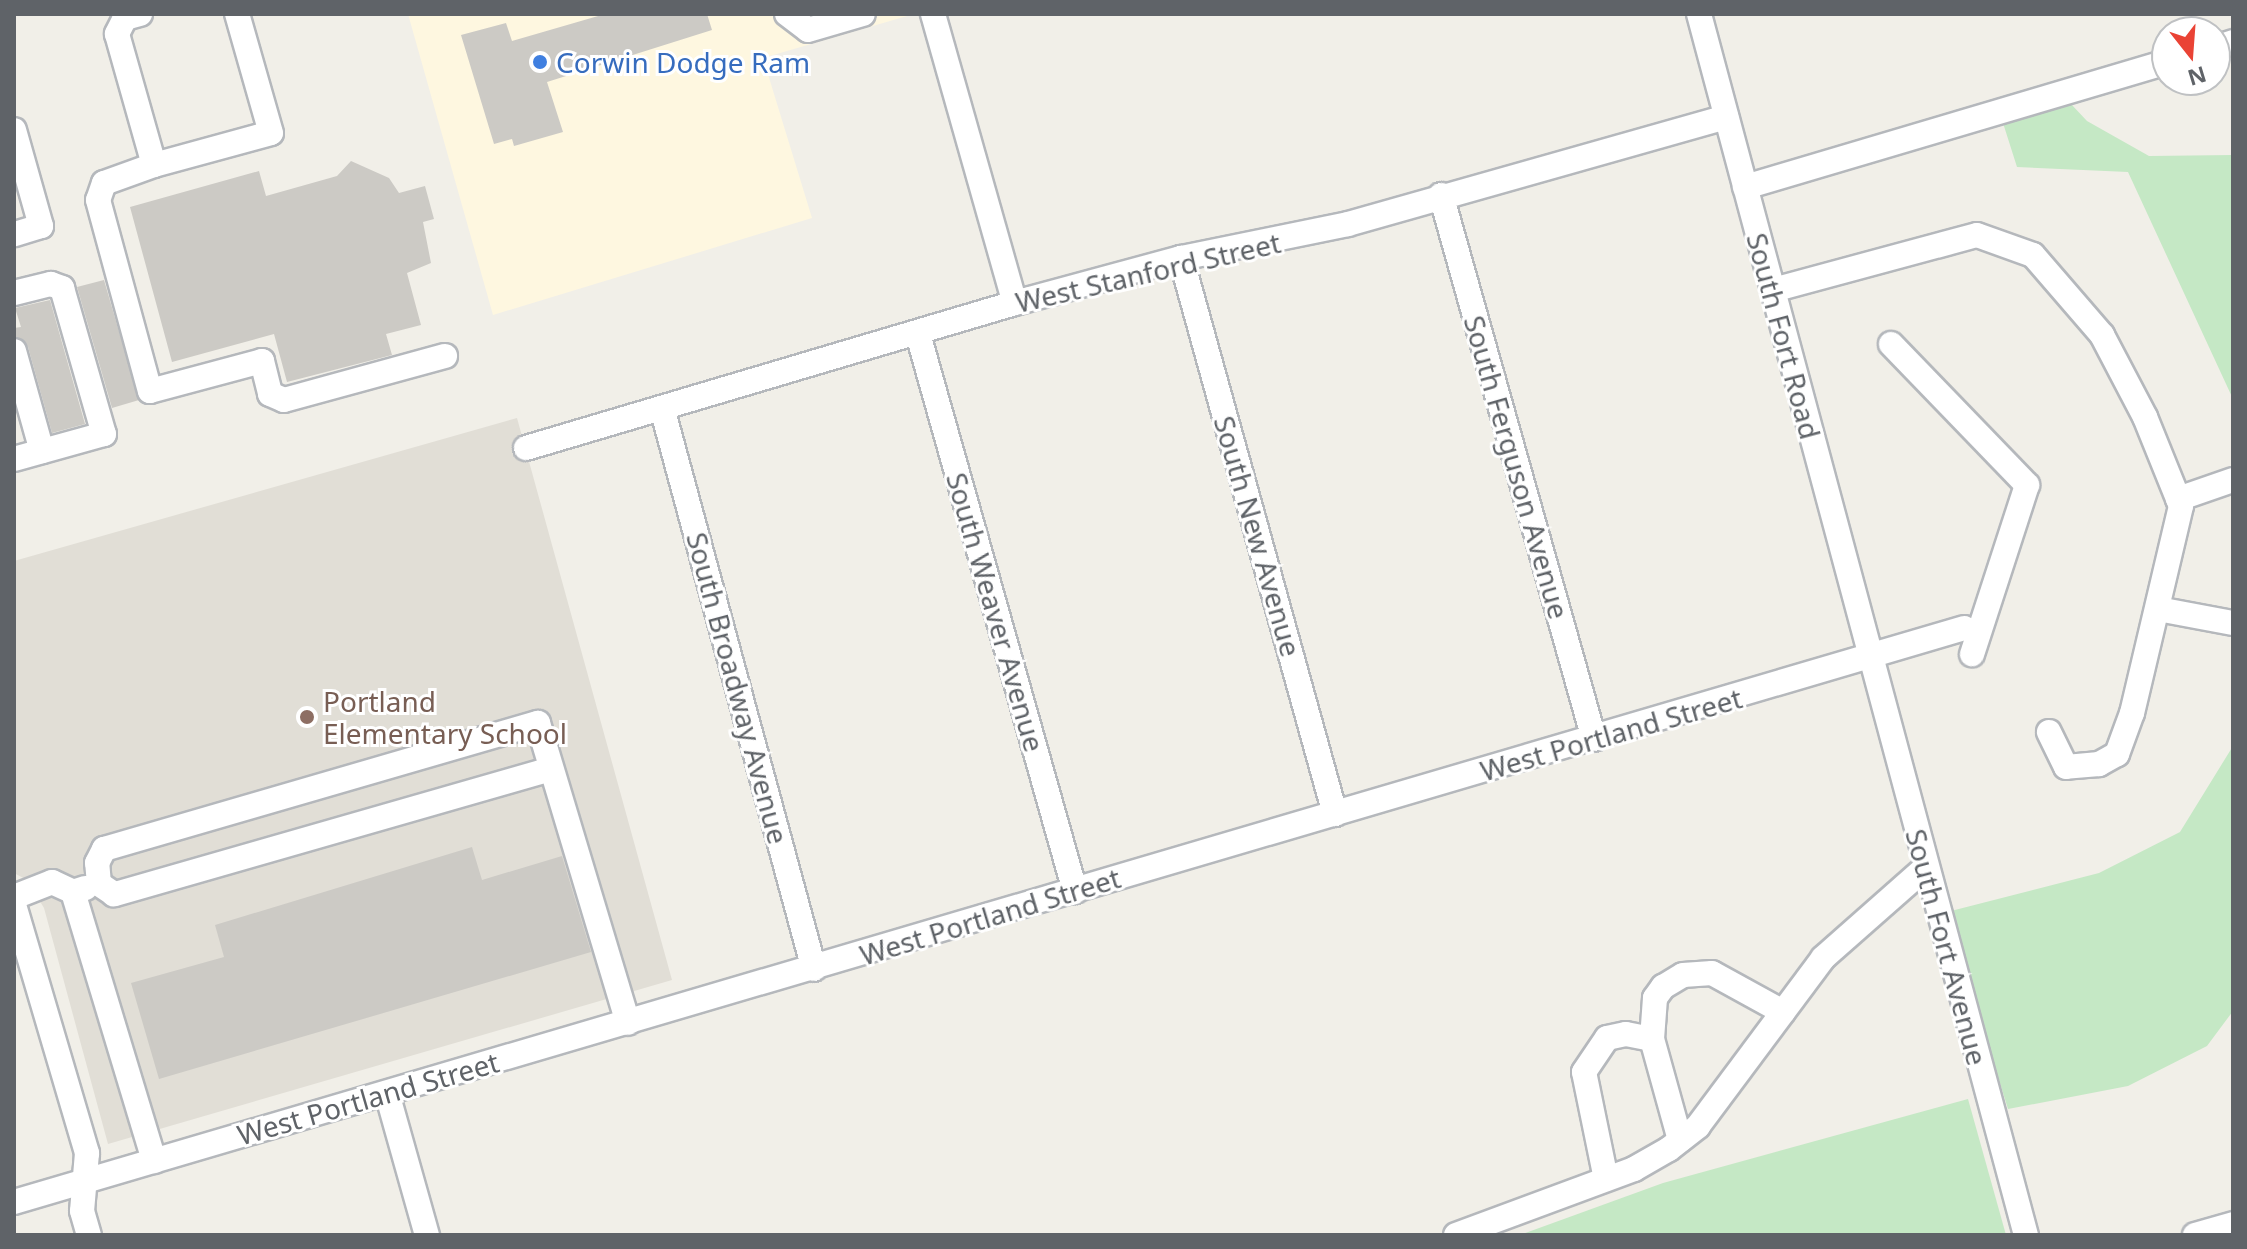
<!DOCTYPE html>
<html>
<head>
<meta charset="utf-8">
<style>
	body { margin:0 }
	#map { position:relative; width:2247px; height:1249px; overflow:hidden; background:#f1efe8; font-family:"Noto Sans",sans-serif }
	div>[style] { position:absolute }
	.commercial>* { inset:0; background:#fef7e0 }
	.education>* { inset:0; background:#e1ded6 }
	.green>* { inset:0; background:#c5e8c5 }
	.building>* { inset:0; background:#cccac5 }
	.roads { filter:drop-shadow(2px 0 #b5b8bc) drop-shadow(-2px 0 #b5b8bc) drop-shadow(0 2px #b5b8bc) drop-shadow(0 -2px #b5b8bc) }
	.minor>* { height:24px; margin:-12px; padding:0 12px; transform-origin:12px; border-radius:12px; background:#fff }
	.dots>* { width:22px; height:22px; translate:-50% -50%; box-sizing:border-box; border:4px solid #fff; border-radius:50% }
	span { translate:-50% -50%; white-space:nowrap; text-align:center; line-height:1.15; -webkit-text-stroke:6px #fff; paint-order:stroke }
	.shop-label { font-size:28px; color:#366cbe }
	.left { translate:0 -50%; text-align:left }
	.street-label { font-size:28px; color:#5f6368 }
	.education-label { font-size:28px; color:#785e54 }
	.frame { position:absolute; inset:0; border:16px solid #5f6368; pointer-events:none }
	.north { position:absolute; left:2151px; top:16px; width:80px; height:80px; box-sizing:border-box; background:#fff; border:2px solid #bfc1c3; border-radius:50%; rotate:163deg; font-size:22px; font-weight:700; line-height:32px; text-align:center; color:#5f6368 }
	.north::after { content:''; display:block; margin:auto; width:28px; height:36px; background:#ea4335; clip-path:polygon(50% 0,100% 100%,50% 72%,0 100%) }
</style>
</head>
<body>
<div id="map">
	<div class="commercial">
		<div style="clip-path:polygon(408px 14px,914px 14px,763px 58px,812px 218px,493px 315px)"></div>
	</div>
	<div class="education">
		<div style="clip-path:polygon(517px 418px,672px 980px,108px 1144px,44px 908px,27px 880px,14px 873px,14px 561px)"></div>
	</div>
	<div class="green">
		<div style="clip-path:polygon(2071px 104px,2087px 121px,2149px 156px,2233px 155px,2233px 399px,2128px 172px,2017px 167px,2003px 123px)"></div>
		<div style="clip-path:polygon(2233px 746px,2233px 1011px,2207px 1046px,2128px 1086px,2008px 1109px,1947px 912px,2099px 873px,2180px 832px)"></div>
		<div style="clip-path:polygon(1968px 1099px,2006px 1235px,1520px 1235px,1663px 1183px)"></div>
	</div>
	<div class="building">
		<div style="clip-path:polygon(605px 14px,707px 14px,712px 30px,547px 82px,563px 132px,514px 146px,512px 139px,494px 144px,461px 35px,506px 23px,512px 41px)"></div>
		<div style="clip-path:polygon(351px 161px,389px 178px,399px 193px,425px 186px,434px 219px,423px 222px,431px 263px,407px 273px,421px 325px,386px 334px,392px 355px,287px 382px,274px 334px,172px 362px,130px 207px,259px 171px,266px 196px,337px 176px)"></div>
		<div style="clip-path:polygon(104px 280px,139px 400px,112px 408px,77px 287px)"></div>
		<div style="clip-path:polygon(50px 300px,85px 424px,52px 433px,28px 347px,14px 336px,14px 328px,21px 327px,15px 308px)"></div>
		<div style="clip-path:polygon(472px 847px,482px 880px,562px 856px,591px 952px,159px 1079px,131px 983px,224px 957px,215px 925px)"></div>
	</div>
	<div class="roads">
		<div class="minor">
			<div style="left:140px;top:14px;width:16px;rotate:165deg"></div>
			<div style="left:125px;top:18px;width:18px;rotate:117deg"></div>
			<div style="left:117px;top:34px;width:136px;rotate:74.2deg"></div>
			<div style="left:154px;top:165px;width:121px;rotate:-15.3deg"></div>
			<div style="left:271px;top:133px;width:124px;rotate:-105.9deg"></div>
			<div style="left:787px;top:14px;width:26px;rotate:37deg"></div>
			<div style="left:808px;top:30px;width:57px;rotate:-16.2deg"></div>
			<div style="left:933px;top:14px;width:300px;rotate:74.2deg"></div>
			<div style="left:1699px;top:14px;width:1264px;rotate:75.01deg"></div>
			<div style="left:2215px;top:48px;width:19px;rotate:-18deg"></div>
			<div style="left:14px;top:130px;width:100px;rotate:74.3deg"></div>
			<div style="left:41px;top:226px;width:28px;rotate:163deg"></div>
			<div style="left:154px;top:165px;width:53px;rotate:160.2deg"></div>
			<div style="left:104px;top:183px;width:18px;rotate:109deg"></div>
			<div style="left:98px;top:200px;width:198px;rotate:74.8deg"></div>
			<div style="left:150px;top:391px;width:116px;rotate:-15deg"></div>
			<div style="left:262px;top:361px;width:34px;rotate:76deg"></div>
			<div style="left:270px;top:394px;width:15px;rotate:23deg"></div>
			<div style="left:284px;top:400px;width:167px;rotate:-15.3deg"></div>
			<div style="left:1745px;top:187px;width:440px;rotate:-16.5deg"></div>
			<div style="left:1441px;top:195px;width:565px;rotate:74.29deg"></div>
			<div style="left:1181px;top:258px;width:577px;rotate:74.52deg"></div>
			<div style="left:1773px;top:290px;width:211px;rotate:-15.1deg"></div>
			<div style="left:1977px;top:235px;width:59px;rotate:19.7deg"></div>
			<div style="left:2033px;top:255px;width:106px;rotate:49.2deg"></div>
			<div style="left:2102px;top:335px;width:93px;rotate:62.3deg"></div>
			<div style="left:2145px;top:417px;width:96px;rotate:68deg"></div>
			<div style="left:2181px;top:506px;width:213px;rotate:103.3deg"></div>
			<div style="left:2132px;top:713px;width:44px;rotate:110.1deg"></div>
			<div style="left:2117px;top:754px;width:21px;rotate:151deg"></div>
			<div style="left:2099px;top:764px;width:33px;rotate:175deg"></div>
			<div style="left:2066px;top:767px;width:39px;rotate:-116deg"></div>
			<div style="left:14px;top:293px;width:38px;rotate:-14deg"></div>
			<div style="left:51px;top:284px;width:12px;rotate:20deg"></div>
			<div style="left:62px;top:288px;width:152px;rotate:74deg"></div>
			<div style="left:104px;top:434px;width:93px;rotate:164.5deg"></div>
			<div style="left:918px;top:334px;width:579px;rotate:74.26deg"></div>
			<div style="left:1891px;top:344px;width:196px;rotate:46deg"></div>
			<div style="left:2027px;top:485px;width:178px;rotate:108deg"></div>
			<div style="left:14px;top:351px;width:104px;rotate:74.4deg"></div>
			<div style="left:662px;top:408px;width:581px;rotate:74.84deg"></div>
			<div style="left:526px;top:448px;width:510px;rotate:-16.52deg"></div>
			<div style="left:1015px;top:303px;width:172px;rotate:-15.2deg"></div>
			<div style="left:1181px;top:258px;width:170px;rotate:-11.5deg"></div>
			<div style="left:1348px;top:224px;width:393px;rotate:-15.8deg"></div>
			<div style="left:2178px;top:499px;width:58px;rotate:-19.1deg"></div>
			<div style="left:2158px;top:609px;width:76px;rotate:10.6deg"></div>
			<div style="left:551px;top:769px;width:455px;rotate:164deg"></div>
			<div style="left:114px;top:894px;width:18px;rotate:-146deg"></div>
			<div style="left:99px;top:884px;width:21px;rotate:-95deg"></div>
			<div style="left:97px;top:863px;width:16px;rotate:-63deg"></div>
			<div style="left:104px;top:849px;width:452px;rotate:-16.2deg"></div>
			<div style="left:538px;top:723px;width:313px;rotate:73.3deg"></div>
			<div style="left:73px;top:892px;width:281px;rotate:73.2deg"></div>
			<div style="left:14px;top:897px;width:41px;rotate:-21.5deg"></div>
			<div style="left:52px;top:882px;width:23px;rotate:25deg"></div>
			<div style="left:73px;top:892px;width:13px;rotate:-18deg"></div>
			<div style="left:14px;top:905px;width:259px;rotate:73.6deg"></div>
			<div style="left:87px;top:1153px;width:58px;rotate:94.9deg"></div>
			<div style="left:82px;top:1211px;width:25px;rotate:74deg"></div>
			<div style="left:387px;top:1093px;width:148px;rotate:74.3deg"></div>
			<div style="left:1680px;top:1140px;width:105px;rotate:-105.5deg"></div>
			<div style="left:1652px;top:1039px;width:41px;rotate:-85.8deg"></div>
			<div style="left:1655px;top:998px;width:14px;rotate:-54deg"></div>
			<div style="left:1663px;top:987px;width:23px;rotate:-31deg"></div>
			<div style="left:1683px;top:975px;width:29px;rotate:-4deg"></div>
			<div style="left:1712px;top:973px;width:81px;rotate:28.8deg"></div>
			<div style="left:1606px;top:1179px;width:109px;rotate:-101.6deg"></div>
			<div style="left:1584px;top:1072px;width:41px;rotate:-55.9deg"></div>
			<div style="left:1607px;top:1038px;width:19px;rotate:-12deg"></div>
			<div style="left:1626px;top:1034px;width:26px;rotate:11deg"></div>
			<div style="left:14px;top:1202px;width:2033px;rotate:-16.4deg"></div>
			<div style="left:1456px;top:1235px;width:190px;rotate:-20.3deg"></div>
			<div style="left:1634px;top:1169px;width:40px;rotate:-29.7deg"></div>
			<div style="left:1669px;top:1149px;width:37px;rotate:-38deg"></div>
			<div style="left:1698px;top:1126px;width:209px;rotate:-53.3deg"></div>
			<div style="left:1823px;top:958px;width:136px;rotate:-41.4deg"></div>
			<div style="left:2195px;top:1235px;width:40px;rotate:-16deg"></div>
		</div>
	</div>
	<div class="dots">
		<div style="left:540px;top:62px;background:#3f7fe0"></div>
		<div style="left:307px;top:717px;background:#8d6e63"></div>
	</div>
	<div class="shop-label">
		<span class="left" style="left:556px;top:62px">Corwin Dodge Ram</span>
	</div>
	<div class="street-label">
		<span style="left:1148px;top:272px;rotate:-13deg">West Stanford Street</span>
		<span style="left:1784px;top:336px;rotate:75deg">South Fort Road</span>
		<span style="left:1517px;top:467px;rotate:74deg">South Ferguson Avenue</span>
		<span style="left:1258px;top:536px;rotate:74deg">South New Avenue</span>
		<span style="left:996px;top:612px;rotate:74deg">South Weaver Avenue</span>
		<span style="left:738px;top:688px;rotate:75deg">South Broadway Avenue</span>
		<span style="left:1611px;top:734px;rotate:-16deg">West Portland Street</span>
		<span style="left:990px;top:916px;rotate:-17deg">West Portland Street</span>
		<span style="left:1947px;top:947px;rotate:75deg">South Fort Avenue</span>
		<span style="left:368px;top:1098px;rotate:-16deg">West Portland Street</span>
	</div>
	<div class="education-label">
		<span class="left" style="left:323px;top:717px">Portland<br>Elementary School</span>
	</div>
	<div class="frame"></div>
	<div class="north">N</div>
</div>
</body>
</html>
